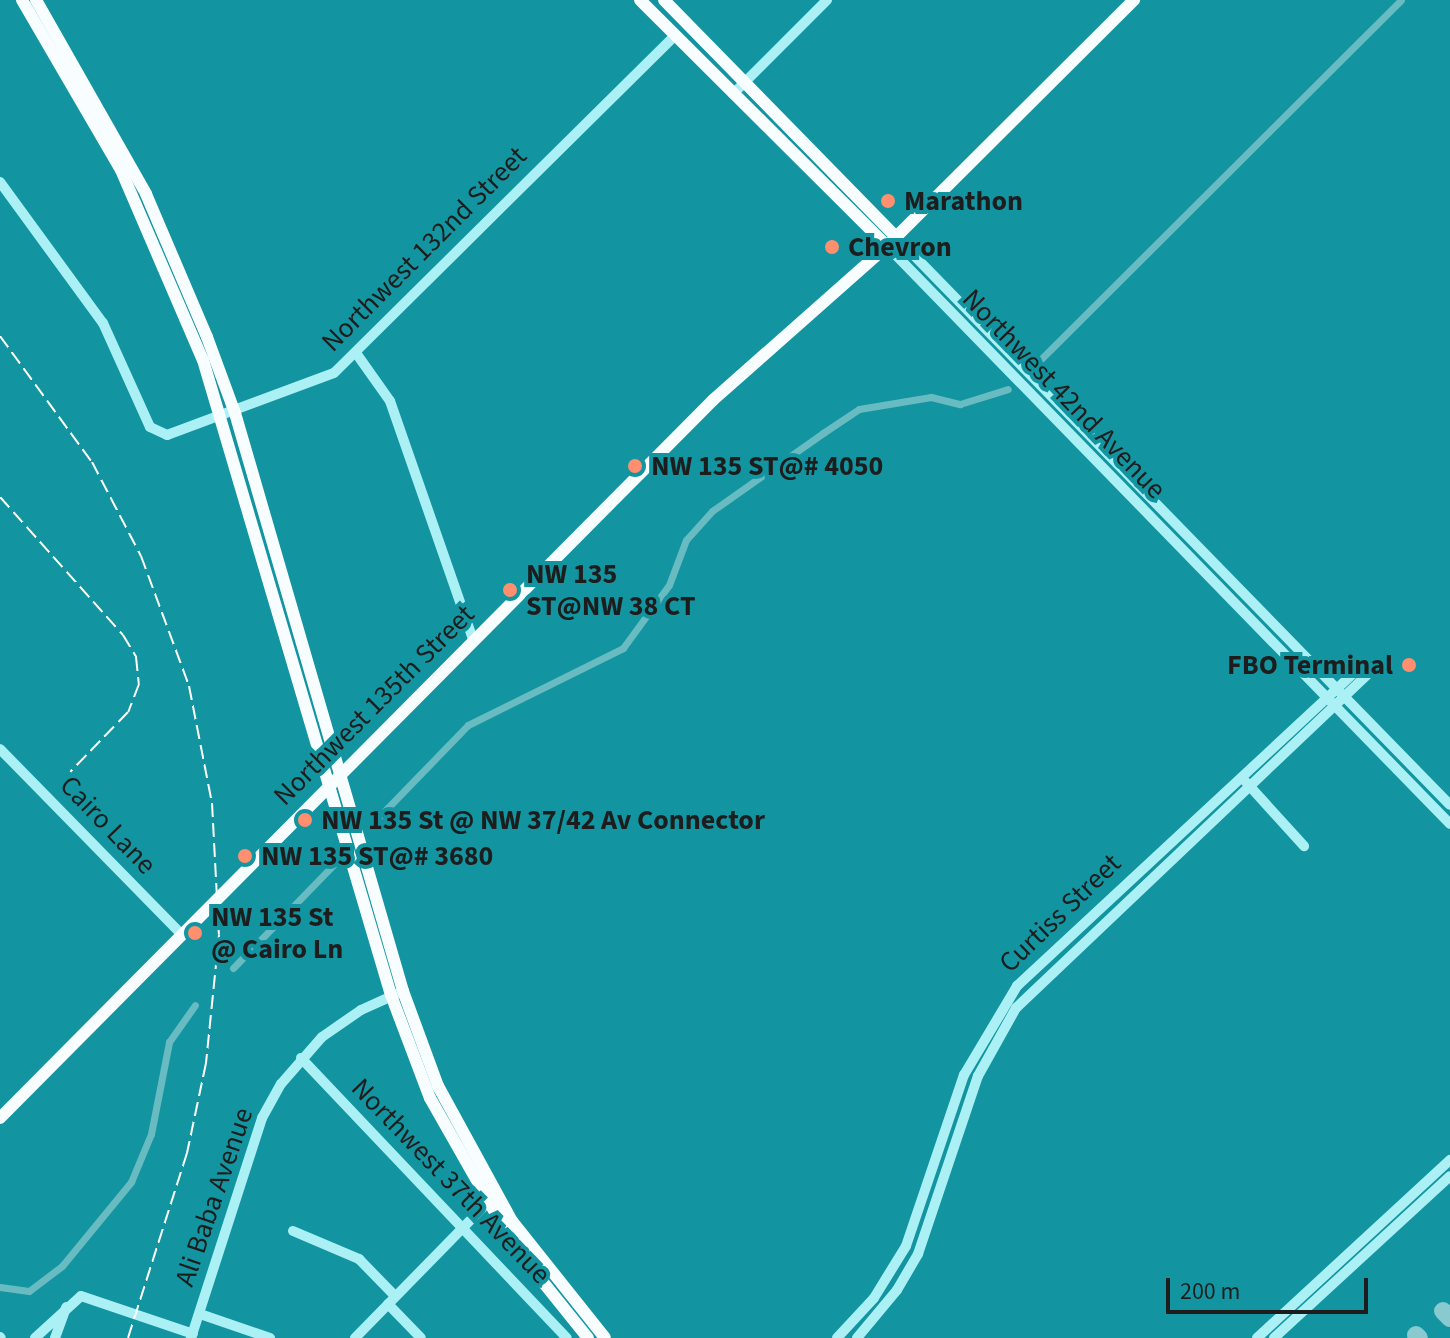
<!DOCTYPE html>
<html>
<head>
<meta charset="utf-8">
<style>
	body { margin:0 }
	#map { position:relative; width:1450px; height:1338px; overflow:hidden; background:#1295a0; font-family:"Source Sans 3",sans-serif }
	div>[style] { position:absolute }
	.canal>* { height:7px; margin:-3.5px; padding:0 3.5px; transform-origin:3.5px; border-radius:3.5px; background:#69bbc2 }
	.taxiway>* { height:18px; margin:-9px; padding:0 9px; transform-origin:9px; border-radius:9px; background:#88cad0 }
	.minor>* { height:10px; margin:-5px; padding:0 5px; transform-origin:5px; border-radius:5px; background:#aaf0f5 }
	.major>* { height:12px; margin:-6px; padding:0 6px; transform-origin:6px; border-radius:6px; background:#f8feff }
	.rail>* { height:2px; margin-top:-1px; transform-origin:0; background:repeating-linear-gradient(90deg,#fff 0 14px,transparent 0 20px) }
	.dots>* { width:22px; height:22px; translate:-50% -50%; box-sizing:border-box; border:4px solid #1295a0; border-radius:50% }
	span { translate:-50% -50%; white-space:nowrap; text-align:center; line-height:1.15; -webkit-text-stroke:8px #1295a0; paint-order:stroke }
	.poi-label { font-size:28px; color:#1d1d1d; font-weight:700 }
	.left { translate:0 -50%; text-align:left }
	.right { translate:-100% -50%; text-align:right }
	.street-label { font-size:28px; color:#1d1d1d }
	.scale { position:absolute; left:1166px; top:1278px; width:202px; height:36px; box-sizing:border-box; border:4px solid #1d1d1d; border-top:0; padding-left:10px; font-size:24px; line-height:28px; white-space:nowrap; color:#1d1d1d; -webkit-text-stroke:6px #1295a0; paint-order:stroke }
</style>
</head>
<body>
<div id="map">
	<div class="canal">
		<div style="left:1034px;top:366px;width:518px;rotate:-44.92deg"></div>
		<div style="left:372px;top:824px;width:138px;rotate:-45.9deg"></div>
		<div style="left:468px;top:725px;width:173px;rotate:-26.4deg"></div>
		<div style="left:623px;top:648px;width:78px;rotate:-53.9deg"></div>
		<div style="left:669px;top:585px;width:48px;rotate:-69.3deg"></div>
		<div style="left:686px;top:540px;width:39px;rotate:-48deg"></div>
		<div style="left:712px;top:511px;width:136px;rotate:-35.1deg"></div>
		<div style="left:823px;top:433px;width:43px;rotate:-33.7deg"></div>
		<div style="left:859px;top:409px;width:73px;rotate:-9.5deg"></div>
		<div style="left:931px;top:397px;width:30px;rotate:14deg"></div>
		<div style="left:960px;top:404px;width:50px;rotate:-17.4deg"></div>
		<div style="left:233px;top:968px;width:146px;rotate:-45.8deg"></div>
		<div style="left:0;top:1287px;width:29px;rotate:8deg"></div>
		<div style="left:29px;top:1291px;width:41px;rotate:-37.1deg"></div>
		<div style="left:62px;top:1266px;width:109px;rotate:-50.6deg"></div>
		<div style="left:131px;top:1182px;width:52px;rotate:-67.4deg"></div>
		<div style="left:151px;top:1134px;width:94px;rotate:-78.9deg"></div>
		<div style="left:169px;top:1042px;width:45px;rotate:-54.9deg"></div>
	</div>
	<div class="taxiway">
		<div style="left:1443px;top:1311px;width:10px;rotate:45deg"></div>
		<div style="left:1416px;top:1335px;width:4px;rotate:45deg"></div>
	</div>
	<div class="minor">
		<div style="left:733px;top:94px;width:133px;rotate:-45deg"></div>
		<div style="left:0;top:182px;width:175px;rotate:53.9deg"></div>
		<div style="left:103px;top:323px;width:114px;rotate:65.7deg"></div>
		<div style="left:150px;top:427px;width:19px;rotate:25deg"></div>
		<div style="left:167px;top:435px;width:178px;rotate:-20.4deg"></div>
		<div style="left:334px;top:373px;width:480px;rotate:-44.7deg"></div>
		<div style="left:896px;top:237px;width:793px;rotate:45.71deg"></div>
		<div style="left:887px;top:246px;width:807px;rotate:45.75deg"></div>
		<div style="left:356px;top:353px;width:59px;rotate:54.7deg"></div>
		<div style="left:390px;top:401px;width:253px;rotate:70.8deg"></div>
		<div style="left:0;top:749px;width:259px;rotate:45.6deg"></div>
		<div style="left:1245px;top:781px;width:88px;rotate:47.8deg"></div>
		<div style="left:301px;top:1058px;width:386px;rotate:46.5deg"></div>
		<div style="left:293px;top:1231px;width:72px;rotate:23deg"></div>
		<div style="left:359px;top:1259px;width:52px;rotate:45.8deg"></div>
		<div style="left:388px;top:1304px;width:47px;rotate:45.9deg"></div>
		<div style="left:200px;top:1314px;width:74px;rotate:18.9deg"></div>
		<div style="left:0;top:1337px;width:1px;rotate:45deg"></div>
		<div style="left:35px;top:1338px;width:62px;rotate:-42.4deg"></div>
		<div style="left:81px;top:1296px;width:118px;rotate:18.7deg"></div>
		<div style="left:55px;top:1338px;width:33px;rotate:-70deg"></div>
		<div style="left:191px;top:1338px;width:231px;rotate:-72.1deg"></div>
		<div style="left:262px;top:1118px;width:39px;rotate:-61deg"></div>
		<div style="left:281px;top:1084px;width:62px;rotate:-48.9deg"></div>
		<div style="left:322px;top:1037px;width:47px;rotate:-34.7deg"></div>
		<div style="left:361px;top:1010px;width:46px;rotate:-24.3deg"></div>
		<div style="left:355px;top:1338px;width:199px;rotate:-45.6deg"></div>
		<div style="left:837px;top:1338px;width:54px;rotate:-47.2deg"></div>
		<div style="left:874px;top:1298px;width:61px;rotate:-58.4deg"></div>
		<div style="left:906px;top:1246px;width:181px;rotate:-71.3deg"></div>
		<div style="left:964px;top:1075px;width:104px;rotate:-59.2deg"></div>
		<div style="left:1017px;top:986px;width:468px;rotate:-42.9deg"></div>
		<div style="left:857px;top:1338px;width:62px;rotate:-50.2deg"></div>
		<div style="left:897px;top:1290px;width:42px;rotate:-59.7deg"></div>
		<div style="left:918px;top:1254px;width:188px;rotate:-71.4deg"></div>
		<div style="left:978px;top:1076px;width:78px;rotate:-60.8deg"></div>
		<div style="left:1016px;top:1008px;width:484px;rotate:-43.5deg"></div>
		<div style="left:1257px;top:1338px;width:263px;rotate:-42.7deg"></div>
		<div style="left:1274px;top:1338px;width:239px;rotate:-42.6deg"></div>
	</div>
	<div class="major">
		<div style="left:22px;top:0;width:197px;rotate:59.8deg"></div>
		<div style="left:121px;top:170px;width:207px;rotate:66.7deg"></div>
		<div style="left:203px;top:360px;width:662px;rotate:73.51deg"></div>
		<div style="left:391px;top:995px;width:110px;rotate:69.3deg"></div>
		<div style="left:430px;top:1098px;width:170px;rotate:60.4deg"></div>
		<div style="left:514px;top:1246px;width:118px;rotate:51.2deg"></div>
		<div style="left:36px;top:0;width:223px;rotate:60.4deg"></div>
		<div style="left:146px;top:194px;width:155px;rotate:66.9deg"></div>
		<div style="left:207px;top:337px;width:81px;rotate:69.8deg"></div>
		<div style="left:235px;top:413px;width:602px;rotate:73.79deg"></div>
		<div style="left:403px;top:991px;width:101px;rotate:69.8deg"></div>
		<div style="left:438px;top:1086px;width:154px;rotate:61.3deg"></div>
		<div style="left:512px;top:1221px;width:149px;rotate:51.5deg"></div>
		<div style="left:640px;top:0;width:349px;rotate:44.9deg"></div>
		<div style="left:664px;top:0;width:332px;rotate:45.6deg"></div>
		<div style="left:0;top:1118px;width:1012px;rotate:-45.2deg"></div>
		<div style="left:713px;top:400px;width:232px;rotate:-41.5deg"></div>
		<div style="left:887px;top:246px;width:349px;rotate:-44.9deg"></div>
	</div>
	<div class="rail">
		<div style="left:0;top:336px;width:156px;rotate:53.9deg"></div>
		<div style="left:92px;top:462px;width:106px;rotate:62.5deg"></div>
		<div style="left:141px;top:556px;width:139px;rotate:69.7deg"></div>
		<div style="left:189px;top:686px;width:119px;rotate:78.9deg"></div>
		<div style="left:212px;top:803px;width:132px;rotate:87deg"></div>
		<div style="left:219px;top:935px;width:129px;rotate:95.8deg"></div>
		<div style="left:206px;top:1063px;width:92px;rotate:101.9deg"></div>
		<div style="left:187px;top:1153px;width:194px;rotate:107.7deg"></div>
		<div style="left:0;top:497px;width:185px;rotate:48.3deg"></div>
		<div style="left:123px;top:635px;width:26px;rotate:59deg"></div>
		<div style="left:136px;top:657px;width:27px;rotate:84deg"></div>
		<div style="left:139px;top:684px;width:30px;rotate:111deg"></div>
		<div style="left:128px;top:712px;width:83px;rotate:134deg"></div>
	</div>
	<div class="dots">
		<div style="left:888px;top:201px;background:#ff8f6e"></div>
		<div style="left:832px;top:247px;background:#ff8f6e"></div>
		<div style="left:635px;top:466px;background:#ff8f6e"></div>
		<div style="left:510px;top:590px;background:#ff8f6e"></div>
		<div style="left:1409px;top:665px;background:#ff8f6e"></div>
		<div style="left:305px;top:820px;background:#ff8f6e"></div>
		<div style="left:245px;top:856px;background:#ff8f6e"></div>
		<div style="left:195px;top:933px;background:#ff8f6e"></div>
	</div>
	<div class="poi-label">
		<span class="left" style="left:904px;top:201px">Marathon</span>
		<span class="left" style="left:848px;top:247px">Chevron</span>
		<span class="left" style="left:651px;top:466px">NW 135 ST@# 4050</span>
		<span class="left" style="left:526px;top:590px">NW 135<br>ST@NW 38 CT</span>
		<span class="right" style="left:1393px;top:665px">FBO Terminal</span>
		<span class="left" style="left:321px;top:820px">NW 135 St @ NW 37/42 Av Connector</span>
		<span class="left" style="left:261px;top:856px">NW 135 ST@# 3680</span>
		<span class="left" style="left:211px;top:933px">NW 135 St<br>@ Cairo Ln</span>
	</div>
	<div class="street-label">
		<span style="left:424px;top:249px;rotate:-45deg">Northwest 132nd Street</span>
		<span style="left:1064px;top:394px;rotate:46deg">Northwest 42nd Avenue</span>
		<span style="left:374px;top:705px;rotate:-45deg">Northwest 135th Street</span>
		<span style="left:108px;top:825px;rotate:46deg">Cairo Lane</span>
		<span style="left:1060px;top:913px;rotate:-44deg">Curtiss Street</span>
		<span style="left:451px;top:1181px;rotate:46deg">Northwest 37th Avenue</span>
		<span style="left:214px;top:1197px;rotate:-71deg">Ali Baba Avenue</span>
	</div>
	<div class="scale">200 m</div>
</div>
</body>
</html>
